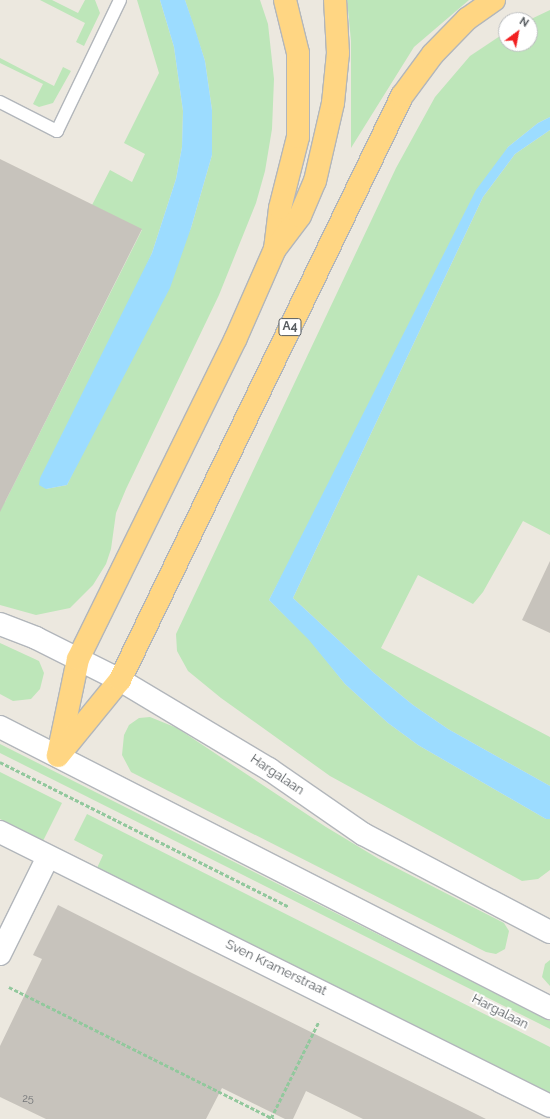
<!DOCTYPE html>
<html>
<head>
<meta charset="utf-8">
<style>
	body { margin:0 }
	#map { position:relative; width:550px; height:1119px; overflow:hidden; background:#ece8df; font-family:Raleway,sans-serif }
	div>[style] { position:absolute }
	.green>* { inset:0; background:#bde6b9 }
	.water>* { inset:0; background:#9cdcff }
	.building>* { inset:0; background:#c7c3bc }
	.path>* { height:2.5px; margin-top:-1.25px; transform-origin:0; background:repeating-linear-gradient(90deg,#92c89d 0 4px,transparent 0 6px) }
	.roads { filter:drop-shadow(1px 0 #b2b6bb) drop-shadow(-1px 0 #b2b6bb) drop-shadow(0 1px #b2b6bb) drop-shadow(0 -1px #b2b6bb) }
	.lane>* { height:12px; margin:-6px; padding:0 6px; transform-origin:6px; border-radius:6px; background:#fff }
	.street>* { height:22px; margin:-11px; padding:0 11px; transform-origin:11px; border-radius:11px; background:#fff }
	.secondary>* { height:22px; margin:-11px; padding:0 11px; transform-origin:11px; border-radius:11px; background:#fff }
	.highway>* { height:22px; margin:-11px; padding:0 11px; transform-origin:11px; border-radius:11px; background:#ffd683 }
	span { translate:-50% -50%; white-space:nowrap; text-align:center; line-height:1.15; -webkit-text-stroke:3.5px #fff; paint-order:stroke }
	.number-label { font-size:11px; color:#747678 }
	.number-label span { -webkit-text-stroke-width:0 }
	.shield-label span { padding:1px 3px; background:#fff; border:1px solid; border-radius:3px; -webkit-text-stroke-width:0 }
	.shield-label { font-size:12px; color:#585d61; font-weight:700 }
	.street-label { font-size:13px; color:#585d61 }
	.north { position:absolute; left:498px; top:12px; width:40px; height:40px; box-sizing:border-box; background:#fff; border:1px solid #bcbec0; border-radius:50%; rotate:32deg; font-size:11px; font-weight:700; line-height:16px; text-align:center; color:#585d61 }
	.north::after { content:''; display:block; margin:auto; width:14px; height:18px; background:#f21f20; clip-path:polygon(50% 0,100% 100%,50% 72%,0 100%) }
</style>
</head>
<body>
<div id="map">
	<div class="green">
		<div style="clip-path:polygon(40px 0,52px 0,78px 13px,85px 0,95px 0,100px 13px,84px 46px,76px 42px,85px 23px)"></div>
		<div style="clip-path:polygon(137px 0,160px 0,174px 47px,183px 111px,182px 147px,176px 179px,152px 253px,46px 489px,67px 485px,191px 228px,212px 155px,212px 110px,205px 61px,185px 0,260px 0,268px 24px,274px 79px,272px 129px,265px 171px,256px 203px,219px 295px,126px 489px,116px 513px,111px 549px,106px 564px,93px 585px,70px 608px,36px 615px,0 605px,0 501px,5px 502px,142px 230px,92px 205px,110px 170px,132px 182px,145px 154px,124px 143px,159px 73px)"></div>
		<div style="clip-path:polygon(347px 0,469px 0,414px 47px,351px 148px,351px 41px)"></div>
		<div style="clip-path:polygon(550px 10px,550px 117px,538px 123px,508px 147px,269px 600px,310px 640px,345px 684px,388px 723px,418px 745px,546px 819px,550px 819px,550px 870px,538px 879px,522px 881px,330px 776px,221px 698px,188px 671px,177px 651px,176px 634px,396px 168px,435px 97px,470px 56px,506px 32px,506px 44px,530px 44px,529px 20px)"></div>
		<div style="clip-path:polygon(0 58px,54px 86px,63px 67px,71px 71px,53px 103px,39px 107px,33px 104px,43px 84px,0 63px)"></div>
		<div style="clip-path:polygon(550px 130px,550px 535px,523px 521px,483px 592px,473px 604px,418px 575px,381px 648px,550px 737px,550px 786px,448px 729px,413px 705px,374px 673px,293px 598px,483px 197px,515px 154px)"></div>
		<div style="clip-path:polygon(0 643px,39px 661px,44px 673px,40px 689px,31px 699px,13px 701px,0 694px)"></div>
		<div style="clip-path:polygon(150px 717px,177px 728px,326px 827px,379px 859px,504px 923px,509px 931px,505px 949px,496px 954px,486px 952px,131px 772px,122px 755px,124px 735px,129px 725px,139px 718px)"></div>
		<div style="clip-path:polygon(0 744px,550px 1021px,550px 1029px,0 753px)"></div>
		<div style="clip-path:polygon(0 772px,62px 803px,43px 841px,0 819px)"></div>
		<div style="clip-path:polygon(87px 814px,550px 1047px,550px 1093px,97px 868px,103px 855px,74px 840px)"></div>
		<div style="clip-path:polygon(550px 960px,550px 986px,542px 977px,545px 964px)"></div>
	</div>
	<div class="water">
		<div style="clip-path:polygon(160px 0,185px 0,195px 29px,205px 61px,212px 110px,212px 155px,191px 228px,170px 288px,67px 485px,46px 489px,39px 485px,40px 478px,152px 253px,176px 179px,182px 147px,183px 111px,174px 47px)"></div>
		<div style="clip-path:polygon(550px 117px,550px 130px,515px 154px,483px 197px,293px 598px,374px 673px,413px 705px,448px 729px,550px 786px,550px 819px,546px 819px,418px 745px,388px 723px,345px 684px,309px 640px,269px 600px,476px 190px,508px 147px,538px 123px)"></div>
	</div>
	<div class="building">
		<div style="clip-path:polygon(0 159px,142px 229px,0 512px)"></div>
		<div style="clip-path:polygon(550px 561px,550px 633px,522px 620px)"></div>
		<div style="clip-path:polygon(58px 905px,192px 973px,486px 1119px,363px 1119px,306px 1091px,293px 1119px,285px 1119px,222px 1088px,206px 1119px,46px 1119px,0 1097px,0 1046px,42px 959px,33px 955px)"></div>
	</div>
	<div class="path">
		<div style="left:0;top:762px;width:323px;rotate:26.6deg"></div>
		<div style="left:9px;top:987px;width:296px;rotate:26.5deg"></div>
		<div style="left:268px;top:1119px;width:3px;rotate:-18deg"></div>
		<div style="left:271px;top:1118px;width:108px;rotate:-63.7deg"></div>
	</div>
	<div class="roads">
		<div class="lane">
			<div style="left:0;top:102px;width:64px;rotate:27deg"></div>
			<div style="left:57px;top:131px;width:145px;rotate:-64.3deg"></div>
		</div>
		<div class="street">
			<div style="left:0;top:832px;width:614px;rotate:26.48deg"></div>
			<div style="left:0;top:954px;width:108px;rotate:-63.7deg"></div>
		</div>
		<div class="secondary">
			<div style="left:0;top:624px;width:39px;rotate:21deg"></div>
			<div style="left:36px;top:638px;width:94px;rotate:26.6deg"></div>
			<div style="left:120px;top:680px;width:174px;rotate:30.9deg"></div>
			<div style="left:269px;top:769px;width:114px;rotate:34.7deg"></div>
			<div style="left:363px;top:834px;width:211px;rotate:27.7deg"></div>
			<div style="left:0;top:727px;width:618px;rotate:27.06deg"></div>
		</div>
		<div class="highway">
			<div style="left:275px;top:249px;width:41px;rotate:-83deg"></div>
			<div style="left:280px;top:208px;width:73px;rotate:-75.8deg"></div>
			<div style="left:298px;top:137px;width:84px;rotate:-90deg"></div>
			<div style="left:298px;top:53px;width:55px;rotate:-103.8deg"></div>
			<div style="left:58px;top:755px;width:98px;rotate:-78.2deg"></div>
			<div style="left:78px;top:659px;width:356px;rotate:-63.8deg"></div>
			<div style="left:235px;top:340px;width:99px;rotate:-66.3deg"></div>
			<div style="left:275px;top:249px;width:41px;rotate:-52.9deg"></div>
			<div style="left:300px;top:216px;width:38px;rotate:-67deg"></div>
			<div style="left:315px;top:181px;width:80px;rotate:-77deg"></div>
			<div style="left:333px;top:103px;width:50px;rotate:-84.3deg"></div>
			<div style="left:338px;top:53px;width:53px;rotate:-93.2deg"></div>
			<div style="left:58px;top:756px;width:98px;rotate:-50.8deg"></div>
			<div style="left:120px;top:680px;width:649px;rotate:-64.23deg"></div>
			<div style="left:402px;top:96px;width:52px;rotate:-53.6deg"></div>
			<div style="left:433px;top:54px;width:49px;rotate:-45.8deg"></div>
			<div style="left:467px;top:19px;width:33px;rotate:-35deg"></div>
		</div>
	</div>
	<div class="number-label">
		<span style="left:28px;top:1099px">25</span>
	</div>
	<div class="shield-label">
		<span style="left:290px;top:327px">A4</span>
	</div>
	<div class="street-label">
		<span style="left:277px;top:775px;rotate:34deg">Hargalaan</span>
		<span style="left:276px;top:968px;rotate:26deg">Sven Kramerstraat</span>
		<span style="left:500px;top:1012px;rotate:27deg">Hargalaan</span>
	</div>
	<div class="north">N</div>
</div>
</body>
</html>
